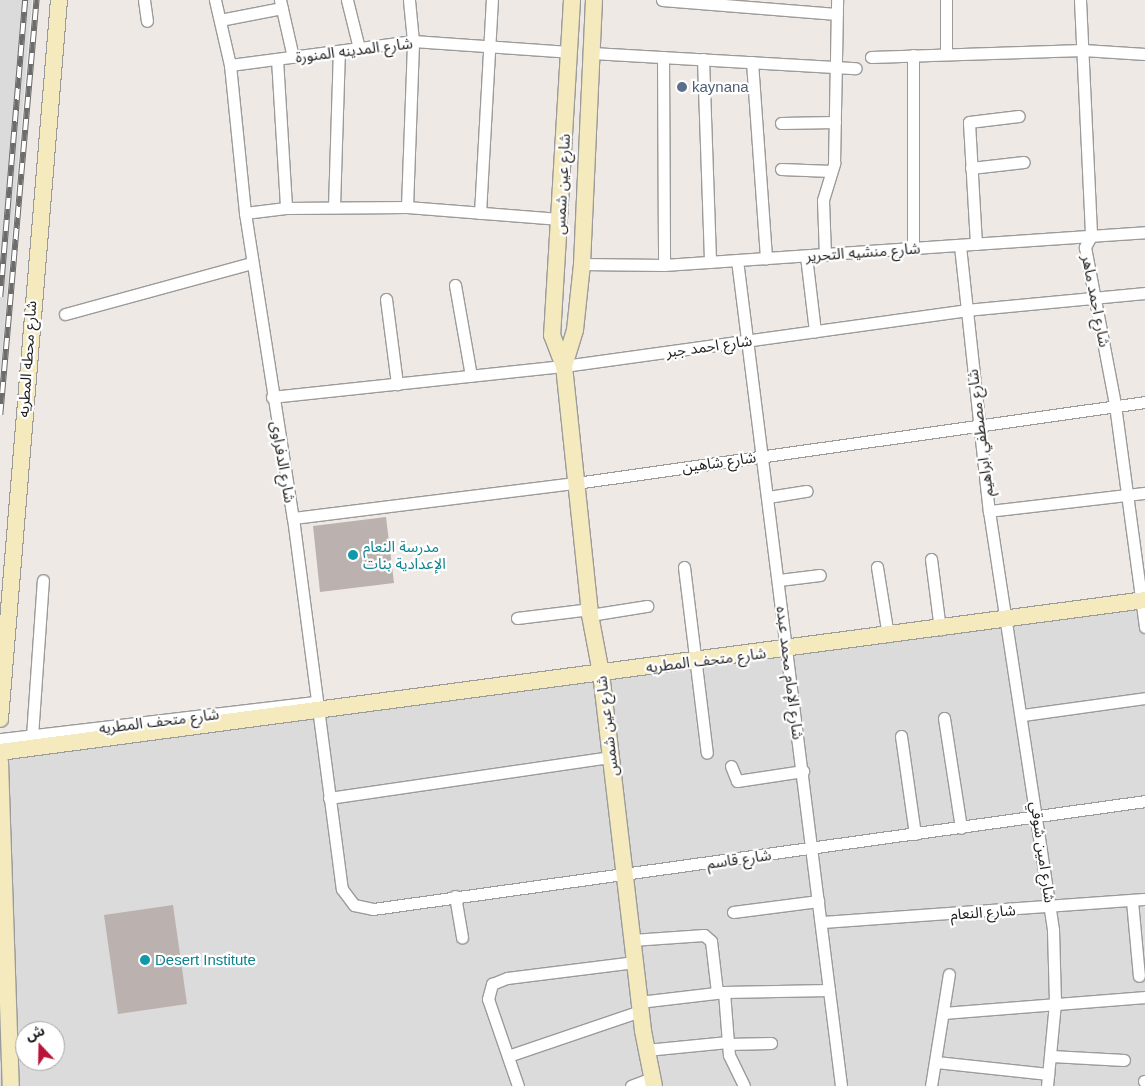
<!DOCTYPE html>
<html>
<head>
<meta charset="utf-8">
<style>
	body { margin:0 }
	#map { position:relative; width:1145px; height:1086px; overflow:hidden; background:#eee9e5; font-family:Helvetica,"Noto Sans Arabic",sans-serif }
	div>[style] { position:absolute }
	.residential>* { inset:0; background:#dcdbdb }
	.building>* { inset:0; background:#bbb1ae }
	.roads { filter:drop-shadow(1px 0 #9b9b9b) drop-shadow(-1px 0 #9b9b9b) drop-shadow(0 1px #9b9b9b) drop-shadow(0 -1px #9b9b9b) }
	.street>* { height:11px; margin:-5.5px; padding:0 5.5px; transform-origin:5.5px; border-radius:5.5px; background:#fff }
	.secondary>* { height:16px; margin:-8px; padding:0 8px; transform-origin:8px; border-radius:8px; background:#f4eabd }
	.rail>* { height:5.5px; margin-top:-2.75px; transform-origin:0; background:repeating-linear-gradient(90deg,#fff 0 11px,#6c6c6c 0 22px); box-sizing:border-box; border-block:1px solid #6c6c6c }
	.dots>* { width:14px; height:14px; translate:-50% -50%; box-sizing:border-box; border:2px solid #fff; border-radius:50% }
	span { translate:-50% -50%; white-space:nowrap; text-align:center; line-height:1.15; -webkit-text-stroke:4.5px #fff; paint-order:stroke }
	.street-label { font-size:15px; color:#1e1e1e }
	.service-label { font-size:15px; color:#4e5e75 }
	.left { translate:0 -50%; text-align:left }
	.culture-label { font-size:15px; color:#0d838f }
	.north { position:absolute; left:15px; top:1021px; width:50px; height:50px; box-sizing:border-box; background:#fff; border:1px solid #a5a5a5; border-radius:50%; rotate:339deg; font-size:14px; font-weight:700; line-height:20px; text-align:center; color:#1e1e1e }
	.north::after { content:''; display:block; margin:auto; width:18px; height:22px; background:#ba1239; clip-path:polygon(50% 0,100% 100%,50% 72%,0 100%) }
</style>
</head>
<body>
<div id="map">
	<div class="residential">
		<div style="clip-path:polygon(0 0,32px 0,0 376px)"></div>
		<div style="clip-path:polygon(evenodd,1145px 591px,1145px 1086px,0 1086px,0 747px,1145px 591px,25px 1031px,55px 1031px,55px 1061px,25px 1061px,25px 1031px)"></div>
	</div>
	<div class="building">
		<div style="clip-path:polygon(386px 517px,394px 583px,320px 592px,313px 526px)"></div>
		<div style="clip-path:polygon(173px 905px,187px 1004px,118px 1014px,104px 915px)"></div>
	</div>
	<div class="roads">
		<div class="street">
			<div style="left:144px;top:0;width:21px;rotate:82deg"></div>
			<div style="left:215px;top:0;width:67px;rotate:77deg"></div>
			<div style="left:230px;top:65px;width:149px;rotate:84.2deg"></div>
			<div style="left:245px;top:213px;width:309px;rotate:81.1deg"></div>
			<div style="left:293px;top:518px;width:374px;rotate:82.5deg"></div>
			<div style="left:342px;top:889px;width:20px;rotate:53deg"></div>
			<div style="left:354px;top:905px;width:19px;rotate:12deg"></div>
			<div style="left:373px;top:909px;width:780px;rotate:-7.96deg"></div>
			<div style="left:280px;top:0;width:58px;rotate:77.2deg"></div>
			<div style="left:347px;top:0;width:49px;rotate:76deg"></div>
			<div style="left:662px;top:0;width:175px;rotate:4.6deg"></div>
			<div style="left:946px;top:0;width:53px;rotate:90deg"></div>
			<div style="left:1080px;top:0;width:236px;rotate:87.3deg"></div>
			<div style="left:1091px;top:236px;width:13px;rotate:119deg"></div>
			<div style="left:1085px;top:247px;width:161px;rotate:79.2deg"></div>
			<div style="left:1115px;top:405px;width:224px;rotate:82.3deg"></div>
			<div style="left:220px;top:20px;width:63px;rotate:-11deg"></div>
			<div style="left:592px;top:53px;width:264px;rotate:3.3deg"></div>
			<div style="left:663px;top:57px;width:208px;rotate:89.7deg"></div>
			<div style="left:871px;top:57px;width:212px;rotate:-1.9deg"></div>
			<div style="left:1083px;top:50px;width:62px;rotate:3.7deg"></div>
			<div style="left:277px;top:59px;width:149px;rotate:86.5deg"></div>
			<div style="left:703px;top:59px;width:203px;rotate:88deg"></div>
			<div style="left:752px;top:62px;width:197px;rotate:85.9deg"></div>
			<div style="left:230px;top:65px;width:185px;rotate:-7.5deg"></div>
			<div style="left:413px;top:41px;width:156px;rotate:4deg"></div>
			<div style="left:781px;top:123px;width:54px;rotate:-1.1deg"></div>
			<div style="left:971px;top:168px;width:53px;rotate:-6.5deg"></div>
			<div style="left:781px;top:169px;width:50px;rotate:2.3deg"></div>
			<div style="left:334px;top:207px;width:156px;rotate:-88.2deg"></div>
			<div style="left:407px;top:207px;width:166px;rotate:-87.9deg"></div>
			<div style="left:413px;top:41px;width:41px;rotate:-95.6deg"></div>
			<div style="left:245px;top:213px;width:41px;rotate:-7deg"></div>
			<div style="left:286px;top:208px;width:121px;rotate:-0.5deg"></div>
			<div style="left:407px;top:207px;width:153px;rotate:4.5deg"></div>
			<div style="left:480px;top:213px;width:213px;rotate:-86.8deg"></div>
			<div style="left:976px;top:244px;width:122px;rotate:-93.3deg"></div>
			<div style="left:969px;top:122px;width:50px;rotate:-6.8deg"></div>
			<div style="left:960px;top:246px;width:267px;rotate:83.8deg"></div>
			<div style="left:989px;top:511px;width:424px;rotate:81.3deg"></div>
			<div style="left:1053px;top:930px;width:73px;rotate:88.4deg"></div>
			<div style="left:1055px;top:1003px;width:83px;rotate:95.5deg"></div>
			<div style="left:913px;top:249px;width:194px;rotate:-90deg"></div>
			<div style="left:825px;top:255px;width:55px;rotate:-92.1deg"></div>
			<div style="left:823px;top:200px;width:39px;rotate:-73deg"></div>
			<div style="left:834px;top:163px;width:163px;rotate:-88.9deg"></div>
			<div style="left:806px;top:256px;width:76px;rotate:83.2deg"></div>
			<div style="left:737px;top:260px;width:833px;rotate:82.82deg"></div>
			<div style="left:582px;top:264px;width:82px;rotate:0.7deg"></div>
			<div style="left:664px;top:265px;width:482px;rotate:-3.9deg"></div>
			<div style="left:455px;top:285px;width:92px;rotate:80deg"></div>
			<div style="left:386px;top:299px;width:86px;rotate:82.6deg"></div>
			<div style="left:65px;top:314px;width:194px;rotate:-15.3deg"></div>
			<div style="left:272px;top:397px;width:294px;rotate:-6.1deg"></div>
			<div style="left:564px;top:366px;width:406px;rotate:-7.9deg"></div>
			<div style="left:966px;top:310px;width:180px;rotate:-5.4deg"></div>
			<div style="left:768px;top:497px;width:39px;rotate:-9deg"></div>
			<div style="left:989px;top:511px;width:157px;rotate:-6.6deg"></div>
			<div style="left:293px;top:518px;width:285px;rotate:-7.1deg"></div>
			<div style="left:576px;top:483px;width:575px;rotate:-8.1deg"></div>
			<div style="left:931px;top:559px;width:71px;rotate:82.7deg"></div>
			<div style="left:684px;top:567px;width:187px;rotate:83deg"></div>
			<div style="left:877px;top:567px;width:70px;rotate:80.9deg"></div>
			<div style="left:779px;top:580px;width:41px;rotate:-7deg"></div>
			<div style="left:590px;top:615px;width:58px;rotate:-9deg"></div>
			<div style="left:517px;top:618px;width:74px;rotate:-7deg"></div>
			<div style="left:1023px;top:715px;width:123px;rotate:-7.9deg"></div>
			<div style="left:944px;top:718px;width:111px;rotate:81.2deg"></div>
			<div style="left:32px;top:736px;width:156px;rotate:-86deg"></div>
			<div style="left:901px;top:736px;width:99px;rotate:81.9deg"></div>
			<div style="left:0;top:739px;width:318px;rotate:-6.7deg"></div>
			<div style="left:731px;top:766px;width:16px;rotate:68deg"></div>
			<div style="left:737px;top:781px;width:67px;rotate:-8.6deg"></div>
			<div style="left:329px;top:798px;width:285px;rotate:-8.3deg"></div>
			<div style="left:455px;top:896px;width:42px;rotate:80.3deg"></div>
			<div style="left:1132px;top:901px;width:75px;rotate:84.7deg"></div>
			<div style="left:733px;top:912px;width:86px;rotate:-7.4deg"></div>
			<div style="left:821px;top:922px;width:325px;rotate:-4.1deg"></div>
			<div style="left:632px;top:940px;width:72px;rotate:-4deg"></div>
			<div style="left:704px;top:935px;width:9px;rotate:41deg"></div>
			<div style="left:711px;top:941px;width:51px;rotate:83.3deg"></div>
			<div style="left:724px;top:992px;width:63px;rotate:85.5deg"></div>
			<div style="left:729px;top:1055px;width:34px;rotate:64deg"></div>
			<div style="left:639px;top:1002px;width:86px;rotate:-6.7deg"></div>
			<div style="left:724px;top:992px;width:105px;rotate:-1.1deg"></div>
			<div style="left:943px;top:1013px;width:203px;rotate:-4.5deg"></div>
			<div style="left:728px;top:1044px;width:43px;rotate:-1.3deg"></div>
			<div style="left:646px;top:1050px;width:82px;rotate:-5.6deg"></div>
			<div style="left:508px;top:1056px;width:139px;rotate:-18.8deg"></div>
			<div style="left:1051px;top:1056px;width:73px;rotate:3.1deg"></div>
			<div style="left:936px;top:1062px;width:113px;rotate:6.1deg"></div>
			<div style="left:1144px;top:1081px;width:1px;rotate:45deg"></div>
			<div style="left:518px;top:1086px;width:92px;rotate:-109deg"></div>
			<div style="left:488px;top:999px;width:16px;rotate:-75deg"></div>
			<div style="left:492px;top:984px;width:16px;rotate:-22deg"></div>
			<div style="left:507px;top:978px;width:129px;rotate:-7.1deg"></div>
			<div style="left:631px;top:1086px;width:22px;rotate:-21deg"></div>
			<div style="left:931px;top:1086px;width:113px;rotate:-80.9deg"></div>
		</div>
		<div class="secondary">
			<div style="left:572px;top:0;width:336px;rotate:93.4deg"></div>
			<div style="left:552px;top:335px;width:33px;rotate:69deg"></div>
			<div style="left:564px;top:366px;width:250px;rotate:84deg"></div>
			<div style="left:590px;top:615px;width:59px;rotate:79.3deg"></div>
			<div style="left:601px;top:673px;width:360px;rotate:83.3deg"></div>
			<div style="left:643px;top:1031px;width:56px;rotate:78.7deg"></div>
			<div style="left:564px;top:366px;width:38px;rotate:-73deg"></div>
			<div style="left:575px;top:330px;width:66px;rotate:-83.9deg"></div>
			<div style="left:582px;top:264px;width:264px;rotate:-87.4deg"></div>
			<div style="left:0;top:719px;width:721px;rotate:-85.31deg"></div>
			<div style="left:0;top:752px;width:1155px;rotate:-7.56deg"></div>
			<div style="left:0;top:762px;width:324px;rotate:88.1deg"></div>
		</div>
	</div>
	<div class="rail">
		<div style="left:0;top:297px;width:298px;rotate:-85.2deg"></div>
		<div style="left:0;top:415px;width:417px;rotate:-85deg"></div>
	</div>
	<div class="dots">
		<div style="left:682px;top:87px;background:#5c6f8a"></div>
		<div style="left:353px;top:555px;background:#0f9aa8"></div>
		<div style="left:145px;top:960px;background:#0f9aa8"></div>
	</div>
	<div class="street-label">
		<span style="left:354px;top:50px;rotate:-7deg">شارع المدينه المنورة</span>
		<span style="left:562px;top:184px;rotate:-87deg">شارع عين شمس</span>
		<span style="left:863px;top:252px;rotate:-4deg">شارع منشيه التحرير</span>
		<span style="left:1096px;top:301px;rotate:79deg">شارع احمد ماهر</span>
		<span style="left:709px;top:346px;rotate:-8deg">شارع احمد جبر</span>
		<span style="left:27px;top:359px;rotate:-86deg">شارع محطه المطريه</span>
		<span style="left:980px;top:433px;rotate:-97deg">شارع مصطفي ابراهيم</span>
		<span style="left:283px;top:462px;rotate:80deg">شارع الدفراوى</span>
		<span style="left:719px;top:462px;rotate:-8deg">شارع شاهين</span>
		<span style="left:706px;top:660px;rotate:-7deg">شارع متحف المطريه</span>
		<span style="left:790px;top:673px;rotate:83deg">شارع الإمام محمد عبده</span>
		<span style="left:159px;top:721px;rotate:-7deg">شارع متحف المطريه</span>
		<span style="left:607px;top:726px;rotate:-97deg">شارع عين شمس</span>
		<span style="left:1043px;top:852px;rotate:82deg">شارع امين شوقي</span>
		<span style="left:739px;top:859px;rotate:-8deg">شارع قاسم</span>
		<span style="left:983px;top:912px;rotate:-4deg">شارع النعام</span>
	</div>
	<div class="service-label">
		<span class="left" style="left:692px;top:87px">kaynana</span>
	</div>
	<div class="culture-label">
		<span class="left" style="left:363px;top:555px">مدرسة النعام<br>الإعدادية بنات</span>
		<span class="left" style="left:155px;top:960px">Desert Institute</span>
	</div>
	<div class="north">ش</div>
</div>
</body>
</html>
